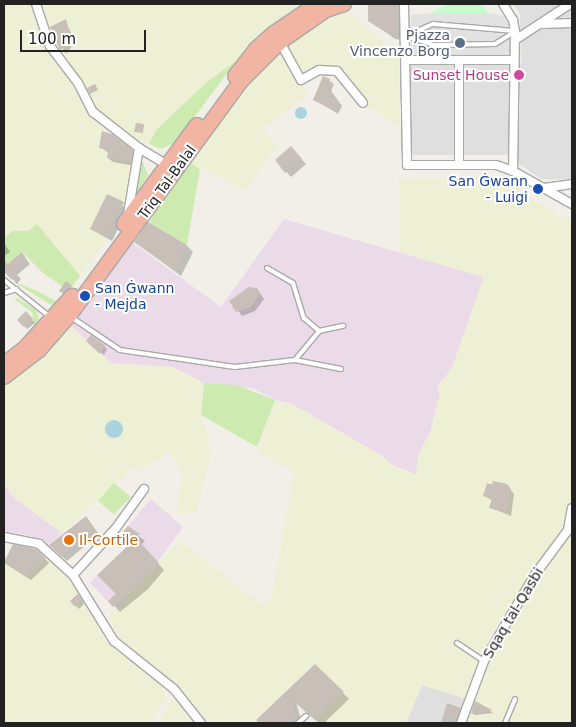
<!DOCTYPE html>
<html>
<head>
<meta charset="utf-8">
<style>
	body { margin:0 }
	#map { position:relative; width:576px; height:727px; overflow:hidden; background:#f2efe9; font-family:"DejaVu Sans",sans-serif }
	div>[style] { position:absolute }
	.residential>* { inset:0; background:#e0dfdf }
	.industrial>* { inset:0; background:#ebdbe8 }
	.farmland>* { inset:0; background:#eef0d5 }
	.grass>* { inset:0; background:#cdebb0 }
	.park>* { inset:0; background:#c8facc }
	.parking>* { inset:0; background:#e2e2e2 }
	.water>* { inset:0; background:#aad3df }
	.round { border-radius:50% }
	.shadow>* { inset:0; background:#0003 }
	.building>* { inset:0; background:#c7bfb8 }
	.roads { filter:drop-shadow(1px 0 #a9a9a9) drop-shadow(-1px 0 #a9a9a9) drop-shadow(0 1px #a9a9a9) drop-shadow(0 -1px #a9a9a9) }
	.service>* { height:4px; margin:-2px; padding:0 2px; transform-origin:2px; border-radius:2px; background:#fff }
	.minor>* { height:8px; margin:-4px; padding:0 4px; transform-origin:4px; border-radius:4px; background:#fff }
	.trunk>* { height:14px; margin:-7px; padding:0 7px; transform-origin:7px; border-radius:7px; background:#f2b4a3 }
	.dots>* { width:14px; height:14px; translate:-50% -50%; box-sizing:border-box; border:2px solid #fff; border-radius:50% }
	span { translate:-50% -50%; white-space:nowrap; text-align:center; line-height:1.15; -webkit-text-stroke:4px #fff; paint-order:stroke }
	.service-label { font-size:14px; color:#4e5e75 }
	.right { translate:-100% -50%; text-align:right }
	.hotel-label { font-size:14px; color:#b23c85 }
	.transit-label { font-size:14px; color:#164399 }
	.left { translate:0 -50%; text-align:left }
	.street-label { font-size:14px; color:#222 }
	.food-label { font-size:14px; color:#c56008 }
	.frame { position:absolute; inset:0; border:5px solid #222; pointer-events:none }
	.scale { position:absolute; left:20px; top:30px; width:126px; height:22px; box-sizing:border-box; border:2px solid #222; border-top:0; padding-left:6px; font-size:15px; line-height:18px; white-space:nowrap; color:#222; -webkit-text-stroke:4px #fff; paint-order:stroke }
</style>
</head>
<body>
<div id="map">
	<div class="residential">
		<div style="clip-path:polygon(513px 4px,572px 4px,572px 180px,541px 179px,506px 155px,407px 155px,410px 64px,521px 63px,520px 14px)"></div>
		<div style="clip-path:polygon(470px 684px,477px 688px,541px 723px,406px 723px,422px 685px,465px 698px)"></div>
	</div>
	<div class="industrial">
		<div style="clip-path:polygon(284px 219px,484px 277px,452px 368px,437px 387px,440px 393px,430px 433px,419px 453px,416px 475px,392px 465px,379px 454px,292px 404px,275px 400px,252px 388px,204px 383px,172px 367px,111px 363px,71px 326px,130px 241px,221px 307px)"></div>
		<div style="clip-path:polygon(4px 485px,14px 498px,62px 533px,47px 546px,31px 536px,4px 531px)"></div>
		<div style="clip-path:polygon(151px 499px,183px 527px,142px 583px,113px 607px,90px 583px,131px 543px,121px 534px)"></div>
	</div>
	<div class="farmland">
		<div style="clip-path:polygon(4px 4px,305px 4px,269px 27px,236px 61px,207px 82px,156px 130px,149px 144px,103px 130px,99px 147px,108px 150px,107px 158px,132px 162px,124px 203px,108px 195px,107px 238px,80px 276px,37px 224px,28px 231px,13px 231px,4px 238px)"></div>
		<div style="clip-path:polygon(340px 9px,352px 9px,348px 12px,391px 48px,399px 47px,400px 127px,371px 108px,339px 68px,321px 65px,302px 76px,285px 46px)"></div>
		<div style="clip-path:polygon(280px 50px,308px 94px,264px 128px,277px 146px,246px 191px,190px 163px,248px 84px)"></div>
		<div style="clip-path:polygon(497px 177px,518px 187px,529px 199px,555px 211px,555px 215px,572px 219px,572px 501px,562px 531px,490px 637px,465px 699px,422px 685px,406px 723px,311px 723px,343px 692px,315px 664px,251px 723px,207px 723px,175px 684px,121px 641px,108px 617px,179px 540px,264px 606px,272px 597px,294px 472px,257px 452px,275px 400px,292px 404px,379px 454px,392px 465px,416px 474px,419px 453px,430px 433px,440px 393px,437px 387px,452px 368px,484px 277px,399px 252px,399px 179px)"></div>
		<div style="clip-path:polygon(71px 326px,111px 363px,172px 367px,204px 383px,201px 415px,211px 450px,196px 512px,176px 514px,183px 472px,169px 452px,139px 473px,134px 467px,62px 533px,14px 498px,4px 485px,4px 386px)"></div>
		<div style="clip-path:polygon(572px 526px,572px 723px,466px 723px,490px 652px)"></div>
		<div style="clip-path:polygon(48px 556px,80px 590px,104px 639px,163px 686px,166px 698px,151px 723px,4px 723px,4px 563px,26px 577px)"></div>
		<div style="clip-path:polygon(176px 698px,194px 723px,158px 723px,172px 699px)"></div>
	</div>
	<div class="grass">
		<div style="clip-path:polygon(236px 61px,176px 142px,161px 149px,149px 144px,156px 130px,207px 82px)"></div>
		<div style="clip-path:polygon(141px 158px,148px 175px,132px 201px)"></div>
		<div style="clip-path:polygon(190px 163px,200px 169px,187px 245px,150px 223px,153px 212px)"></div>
		<div style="clip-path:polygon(37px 224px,80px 276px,69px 291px,42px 272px,22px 252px,7px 264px,4px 260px,4px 238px,13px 231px,28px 231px)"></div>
		<div style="clip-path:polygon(14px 282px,35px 290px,60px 303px,51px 305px)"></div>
		<div style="clip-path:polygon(18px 298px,36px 310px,39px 319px,34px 327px,32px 312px,14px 299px)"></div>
		<div style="clip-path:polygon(204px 383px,237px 385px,275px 400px,257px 447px,201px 415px)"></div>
		<div style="clip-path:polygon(114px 483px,131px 497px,114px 514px,98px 501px)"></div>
	</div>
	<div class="park">
		<div style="clip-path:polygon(447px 4px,483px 4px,488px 13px,431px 13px)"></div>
	</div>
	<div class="parking">
		<div style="clip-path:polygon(431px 13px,488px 13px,504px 16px,510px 30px,510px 55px,411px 55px,411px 15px)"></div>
	</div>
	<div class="water">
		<div class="round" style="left:295px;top:107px;width:12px;height:12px"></div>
		<div class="round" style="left:105px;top:420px;width:18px;height:18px"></div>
	</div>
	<div class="shadow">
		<div style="clip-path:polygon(370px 4px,403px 4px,404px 40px,395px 39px,370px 20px)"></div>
		<div style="clip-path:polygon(65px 20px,75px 42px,66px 54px,51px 27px)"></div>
		<div style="clip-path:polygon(324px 77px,334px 84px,331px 91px,342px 106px,338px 114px,314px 99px)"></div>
		<div style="clip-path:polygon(100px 147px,132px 151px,137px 156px,135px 166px,113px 162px,108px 158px,109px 153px)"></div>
		<div style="clip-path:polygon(295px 152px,306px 164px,291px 177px,276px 160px)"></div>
		<div style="clip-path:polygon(108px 196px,128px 209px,112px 241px,92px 229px)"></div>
		<div style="clip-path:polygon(136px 242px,187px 246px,193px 252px,181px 276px)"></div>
		<div style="clip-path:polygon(4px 243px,10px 252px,4px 256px)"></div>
		<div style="clip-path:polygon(22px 254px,30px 264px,17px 275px,21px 279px,17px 284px,4px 269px,4px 260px,8px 265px)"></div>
		<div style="clip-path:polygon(66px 283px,73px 290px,66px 295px,60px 291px)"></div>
		<div style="clip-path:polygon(257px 289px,264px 299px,255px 311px,242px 316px,231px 301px)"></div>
		<div style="clip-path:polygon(26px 313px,35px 323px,27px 329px,19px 320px)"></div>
		<div style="clip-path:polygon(88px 341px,104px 346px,107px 349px,104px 355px)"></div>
		<div style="clip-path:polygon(488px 484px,506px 485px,514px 494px,511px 516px,491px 508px,493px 501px,485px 496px)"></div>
		<div style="clip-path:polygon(86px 518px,99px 534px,67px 561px,55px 550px)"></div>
		<div style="clip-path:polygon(128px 528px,145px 541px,141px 545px,164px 570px,148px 589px,120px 612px,110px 601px,117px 594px,132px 543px)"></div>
		<div style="clip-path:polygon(13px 546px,36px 550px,49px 563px,31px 580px,4px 562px)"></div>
		<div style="clip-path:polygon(81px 598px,84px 604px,79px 609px,72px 601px)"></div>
		<div style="clip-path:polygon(315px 666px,349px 699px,324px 723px,319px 723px,296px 702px,302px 723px,261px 723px,257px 720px)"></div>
		<div style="clip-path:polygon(476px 703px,491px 711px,493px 713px,475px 715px,472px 713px)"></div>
		<div style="clip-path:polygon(448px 705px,465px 714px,463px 723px,442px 723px)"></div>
	</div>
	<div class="building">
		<div style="clip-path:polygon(368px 4px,397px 4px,398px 34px,387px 33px,368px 21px)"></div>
		<div style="clip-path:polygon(66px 19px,71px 38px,68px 39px,69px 44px,60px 50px,50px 27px)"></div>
		<div style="clip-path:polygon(323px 76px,330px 79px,326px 88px,332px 91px,330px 96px,338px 100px,333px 110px,313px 100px)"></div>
		<div style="clip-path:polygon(95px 84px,98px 90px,90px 94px,87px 88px)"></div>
		<div style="clip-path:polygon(136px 123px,144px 124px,143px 133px,134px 132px)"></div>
		<div style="clip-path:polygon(102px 131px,112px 134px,133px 150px,131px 162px,107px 158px,108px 150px,99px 148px)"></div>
		<div style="clip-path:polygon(291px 146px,302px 159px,285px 173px,275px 160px)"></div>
		<div style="clip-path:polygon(107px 194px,124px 202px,107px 238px,90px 229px)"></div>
		<div style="clip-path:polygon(148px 222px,187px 245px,175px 271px,134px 242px)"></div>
		<div style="clip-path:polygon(22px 252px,26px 259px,13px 270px,18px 274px,12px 280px,4px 272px,4px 267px)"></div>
		<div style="clip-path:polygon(66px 281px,72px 286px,63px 293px,59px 291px)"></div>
		<div style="clip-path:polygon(249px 287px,257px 288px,260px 294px,251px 307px,236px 312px,229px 301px)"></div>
		<div style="clip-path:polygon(26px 311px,33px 319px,24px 327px,17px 320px)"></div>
		<div style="clip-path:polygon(91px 335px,105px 345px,100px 354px,86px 341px)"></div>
		<div style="clip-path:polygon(493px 481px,507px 484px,511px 489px,507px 513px,489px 508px,492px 499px,483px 496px,487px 483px,492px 485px)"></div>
		<div style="clip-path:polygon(86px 516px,95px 529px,62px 557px,49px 545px)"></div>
		<div style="clip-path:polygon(128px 526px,140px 534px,136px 538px,159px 563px,142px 583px,113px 607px,108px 601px,116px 594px,97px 575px,131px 543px,121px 534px)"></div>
		<div style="clip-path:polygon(13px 544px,36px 549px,46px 558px,26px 577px,4px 563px)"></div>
		<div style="clip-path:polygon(78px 594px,82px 600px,75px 607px,70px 601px)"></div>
		<div style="clip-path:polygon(315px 664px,344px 692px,315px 720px,291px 699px,296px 717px,290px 723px,259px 723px,256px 720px)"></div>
		<div style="clip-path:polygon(475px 701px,492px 710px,476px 715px,471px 713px)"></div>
		<div style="clip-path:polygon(447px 703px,461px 708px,455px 723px,441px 723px)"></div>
	</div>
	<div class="roads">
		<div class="service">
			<div style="left:406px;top:36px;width:28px;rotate:18deg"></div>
			<div style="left:433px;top:45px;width:62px;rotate:-0.9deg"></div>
			<div style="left:495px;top:44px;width:22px;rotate:-32deg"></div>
			<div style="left:406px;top:36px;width:30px;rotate:-24deg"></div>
			<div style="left:433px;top:24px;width:82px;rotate:4.9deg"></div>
			<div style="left:267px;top:268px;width:30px;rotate:30deg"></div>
			<div style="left:293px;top:283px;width:37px;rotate:73deg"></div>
			<div style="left:304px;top:318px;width:20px;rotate:41deg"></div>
			<div style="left:4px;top:280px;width:58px;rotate:38.7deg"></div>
			<div style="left:4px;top:293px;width:13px;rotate:-18deg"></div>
			<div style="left:71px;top:317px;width:59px;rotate:34deg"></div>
			<div style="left:120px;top:350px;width:116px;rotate:8.4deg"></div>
			<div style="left:235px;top:367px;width:60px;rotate:-6.7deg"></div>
			<div style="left:295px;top:360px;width:47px;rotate:11.1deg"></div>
			<div style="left:295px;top:360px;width:38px;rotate:-50deg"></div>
			<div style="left:319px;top:331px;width:25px;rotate:-12deg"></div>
			<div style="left:457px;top:643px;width:32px;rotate:34deg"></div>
			<div style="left:298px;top:723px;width:11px;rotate:-41deg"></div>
			<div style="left:505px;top:723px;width:26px;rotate:-67deg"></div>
		</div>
		<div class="minor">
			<div style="left:36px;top:4px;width:44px;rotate:71.6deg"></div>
			<div style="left:50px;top:46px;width:46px;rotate:52.9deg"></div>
			<div style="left:78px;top:83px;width:33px;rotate:63deg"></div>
			<div style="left:93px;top:112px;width:58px;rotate:38deg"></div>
			<div style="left:139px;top:148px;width:33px;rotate:31deg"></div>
			<div style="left:404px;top:4px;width:161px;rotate:88.9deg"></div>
			<div style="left:407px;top:165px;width:89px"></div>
			<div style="left:496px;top:165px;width:18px;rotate:19deg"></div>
			<div style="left:513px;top:171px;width:68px;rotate:29.2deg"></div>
			<div style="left:503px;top:4px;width:19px;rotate:58deg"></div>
			<div style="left:513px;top:20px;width:11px;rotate:80deg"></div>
			<div style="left:515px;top:31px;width:140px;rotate:90.8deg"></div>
			<div style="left:540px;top:24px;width:32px;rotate:-2deg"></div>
			<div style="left:515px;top:40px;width:66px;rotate:-33.2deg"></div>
			<div style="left:280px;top:42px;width:43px;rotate:61.1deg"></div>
			<div style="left:301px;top:80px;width:21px;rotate:-29deg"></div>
			<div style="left:319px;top:70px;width:18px;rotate:3deg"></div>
			<div style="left:337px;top:71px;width:41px;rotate:50.9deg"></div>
			<div style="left:406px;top:60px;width:108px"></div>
			<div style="left:459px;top:165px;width:105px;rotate:-90deg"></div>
			<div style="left:544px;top:188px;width:28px;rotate:-8deg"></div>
			<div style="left:128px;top:214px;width:67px;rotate:-80.5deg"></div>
			<div style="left:4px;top:537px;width:36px;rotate:11deg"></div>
			<div style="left:39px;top:544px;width:46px;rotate:42.4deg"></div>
			<div style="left:73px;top:575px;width:78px;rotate:58.2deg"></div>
			<div style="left:114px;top:641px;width:77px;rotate:38.7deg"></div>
			<div style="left:174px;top:689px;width:43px;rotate:51.5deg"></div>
			<div style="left:73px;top:575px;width:64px;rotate:-47.5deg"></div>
			<div style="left:116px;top:528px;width:48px;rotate:-54.3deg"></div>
			<div style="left:461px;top:723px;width:66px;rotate:-69.6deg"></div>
			<div style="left:484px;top:661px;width:99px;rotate:-59.5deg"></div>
			<div style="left:534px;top:576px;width:57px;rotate:-53.5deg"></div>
			<div style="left:568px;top:530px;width:22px;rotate:-80deg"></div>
		</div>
		<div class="trunk">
			<div style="left:235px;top:76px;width:33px;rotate:-52deg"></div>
			<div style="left:255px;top:50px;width:25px;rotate:-42deg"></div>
			<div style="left:274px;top:33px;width:52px;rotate:-34deg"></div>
			<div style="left:124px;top:224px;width:123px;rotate:-53.6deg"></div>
			<div style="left:4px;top:364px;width:25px;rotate:-37deg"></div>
			<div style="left:24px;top:349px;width:72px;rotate:-47.8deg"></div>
			<div style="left:4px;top:377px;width:44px;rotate:-37.6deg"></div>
			<div style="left:39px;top:350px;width:45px;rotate:-48.6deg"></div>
			<div style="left:69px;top:316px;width:290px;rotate:-53.8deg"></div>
			<div style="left:240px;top:82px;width:57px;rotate:-45deg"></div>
			<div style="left:280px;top:42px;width:56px;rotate:-34.8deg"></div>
			<div style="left:326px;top:10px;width:19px;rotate:-18deg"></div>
		</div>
	</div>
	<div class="dots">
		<div style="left:460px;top:43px;background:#5c6f8a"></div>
		<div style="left:519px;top:75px;background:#d1479c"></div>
		<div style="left:538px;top:189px;background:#1a4fb4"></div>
		<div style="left:85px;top:296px;background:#1a4fb4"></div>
		<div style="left:69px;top:540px;background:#e8710a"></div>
	</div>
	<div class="service-label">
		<span class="right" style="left:450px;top:43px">Pjazza<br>Vincenzo Borg</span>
	</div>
	<div class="hotel-label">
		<span class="right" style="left:509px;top:75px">Sunset House</span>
	</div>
	<div class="transit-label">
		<span class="right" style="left:528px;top:189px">San Ġwann<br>- Luigi</span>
		<span class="left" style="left:95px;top:296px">San Ġwann<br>- Mejda</span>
	</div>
	<div class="street-label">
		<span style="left:167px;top:182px;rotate:-54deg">Triq Tal-Balal</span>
		<span style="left:513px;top:613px;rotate:-59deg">Sqaq tal-Qasbi</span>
	</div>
	<div class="food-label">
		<span class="left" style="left:79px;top:540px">Il-Cortile</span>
	</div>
	<div class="frame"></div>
	<div class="scale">100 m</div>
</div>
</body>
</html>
